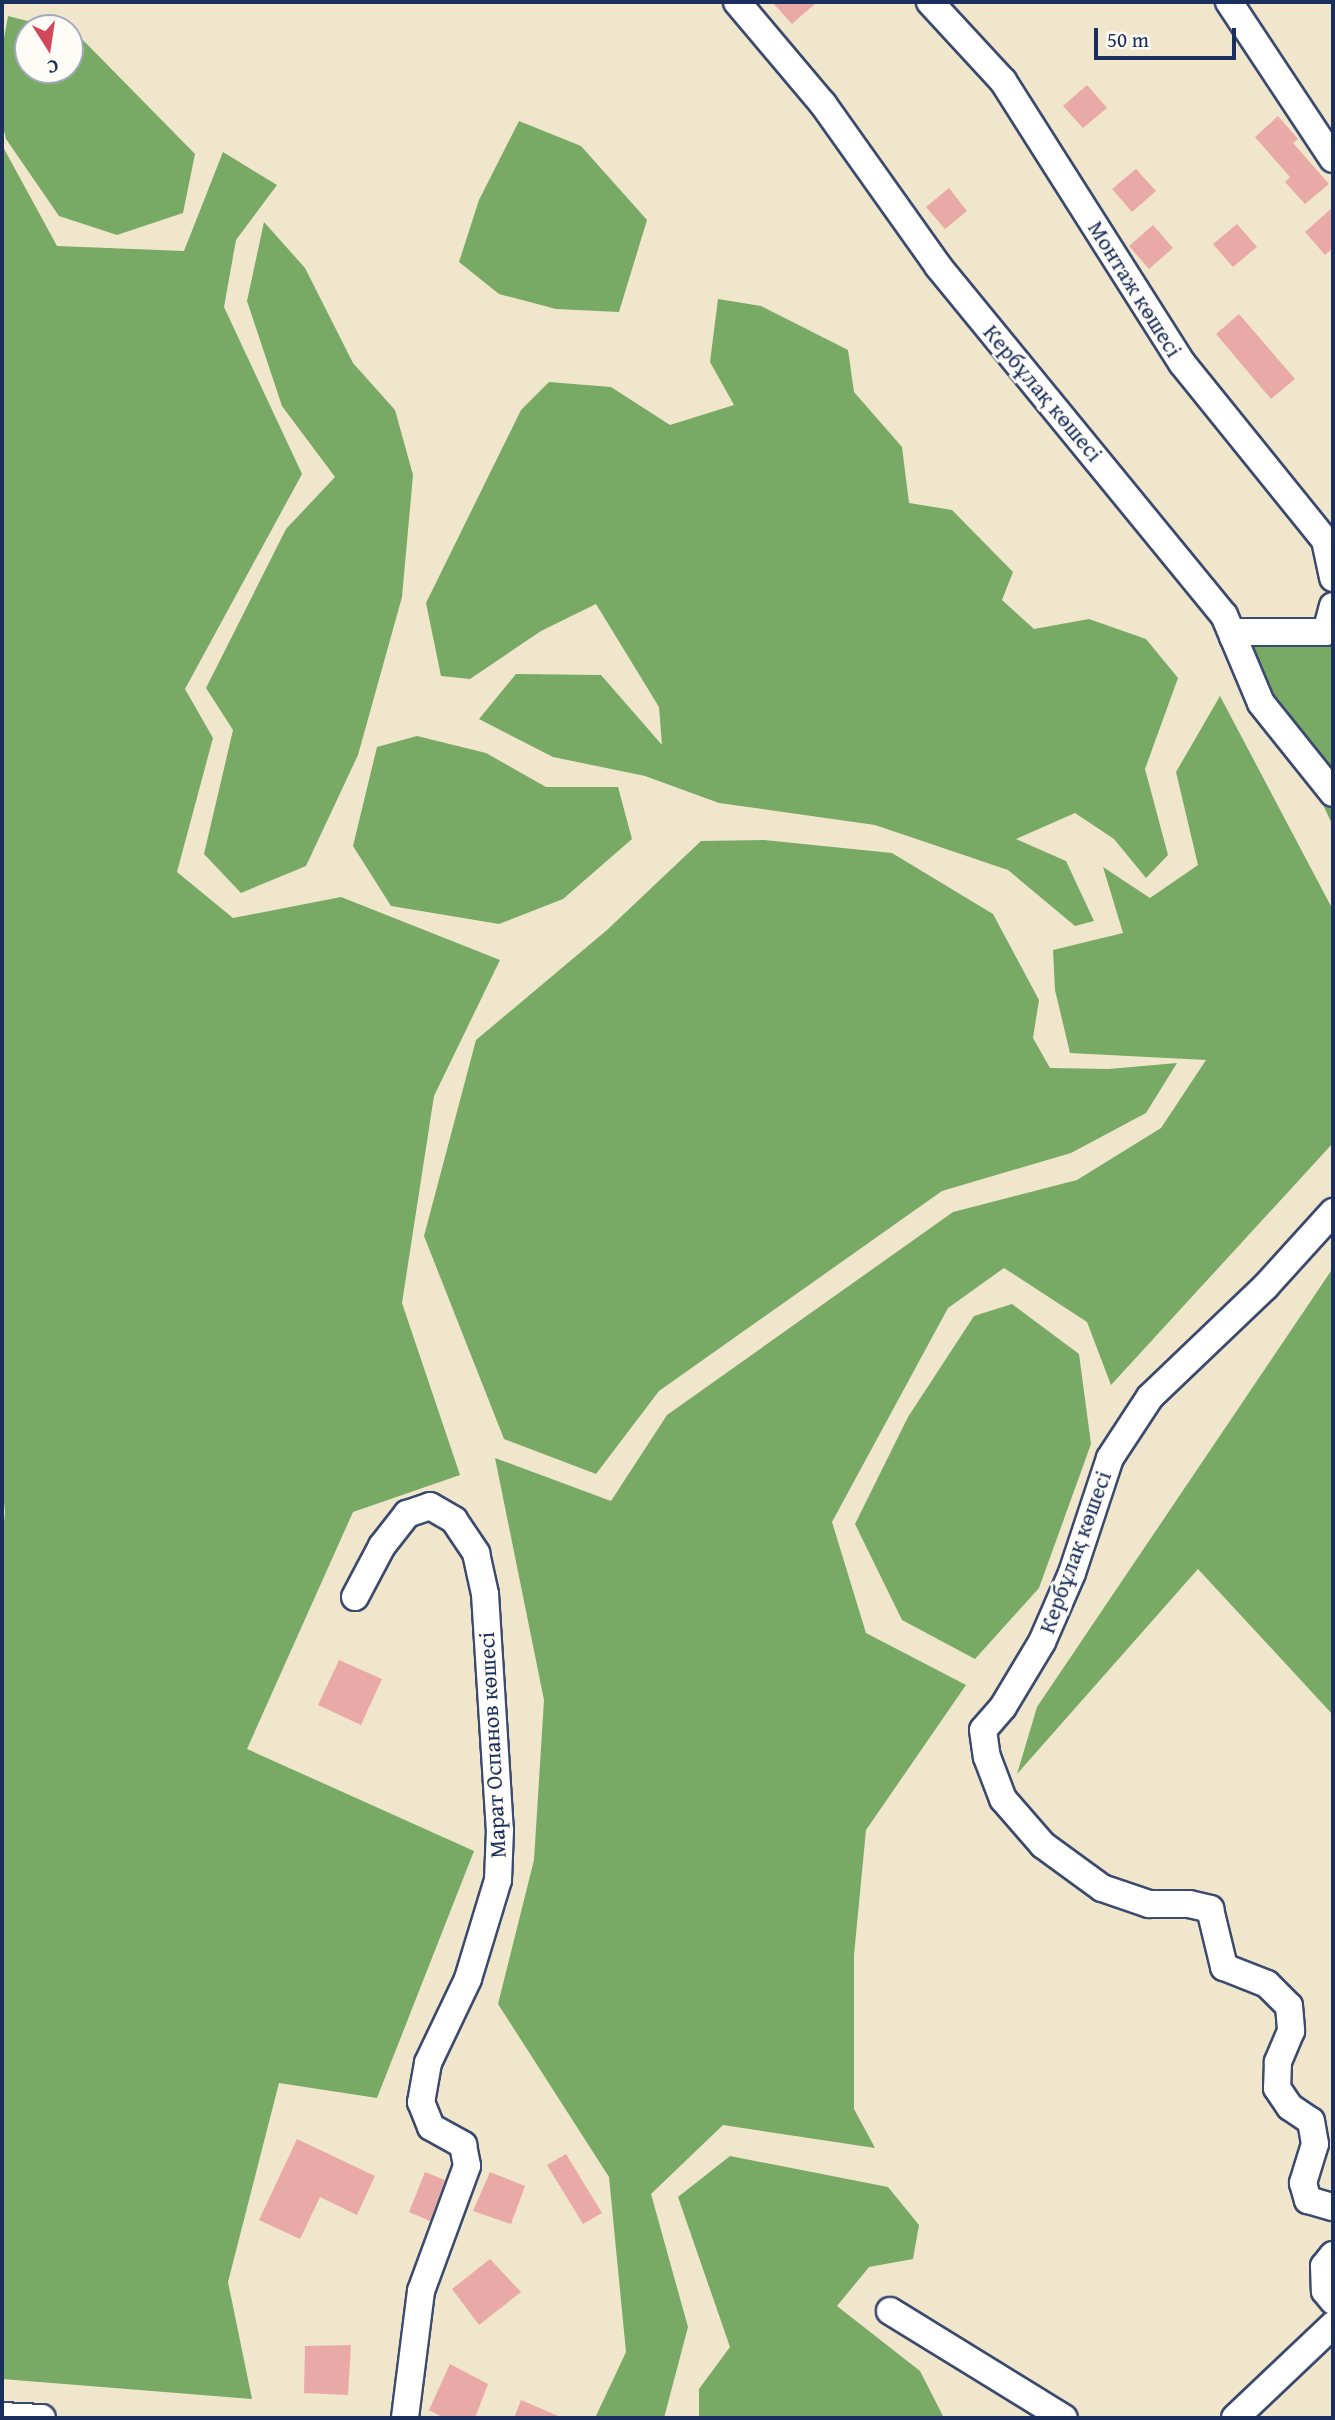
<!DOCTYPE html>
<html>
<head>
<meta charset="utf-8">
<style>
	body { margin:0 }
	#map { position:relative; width:1335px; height:2420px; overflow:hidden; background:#f0e6cb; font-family:"Gentium Book Plus",serif }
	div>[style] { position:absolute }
	.forest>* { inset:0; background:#78aa65 }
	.building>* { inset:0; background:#e9aaa7 }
	.roads { filter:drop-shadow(2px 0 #3b4a6e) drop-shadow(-2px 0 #3b4a6e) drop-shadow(0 2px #3b4a6e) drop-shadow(0 -2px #3b4a6e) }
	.minor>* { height:26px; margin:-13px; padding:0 13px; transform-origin:13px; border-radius:13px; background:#fff }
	span { translate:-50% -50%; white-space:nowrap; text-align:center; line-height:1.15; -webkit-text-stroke:5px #fdfcf7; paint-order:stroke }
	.street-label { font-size:23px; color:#1b2f5e }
	.frame { position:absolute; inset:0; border:4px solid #1b2f5e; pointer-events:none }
	.north { position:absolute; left:14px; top:14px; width:70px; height:70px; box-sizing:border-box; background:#fdfcf7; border:2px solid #a3aaba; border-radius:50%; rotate:168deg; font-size:19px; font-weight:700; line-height:28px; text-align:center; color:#1b2f5e }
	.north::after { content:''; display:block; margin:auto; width:24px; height:32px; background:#d1495b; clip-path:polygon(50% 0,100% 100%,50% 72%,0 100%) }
	.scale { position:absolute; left:1094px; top:28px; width:142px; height:32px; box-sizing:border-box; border:4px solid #1b2f5e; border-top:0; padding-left:9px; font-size:21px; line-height:24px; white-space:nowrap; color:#1b2f5e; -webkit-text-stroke:5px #fdfcf7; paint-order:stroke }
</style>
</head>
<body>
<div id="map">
	<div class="forest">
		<div style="clip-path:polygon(8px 16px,55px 28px,28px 28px,28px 70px,70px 70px,70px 32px,77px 34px,195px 154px,183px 213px,117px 235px,59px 216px,6px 139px,2px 122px,2px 49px)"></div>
		<div style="clip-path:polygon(519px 121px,581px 146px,647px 220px,619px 312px,556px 309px,499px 294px,459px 262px,479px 200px)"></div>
		<div style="clip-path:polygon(2px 145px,57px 246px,184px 251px,223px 152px,277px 185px,236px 240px,224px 307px,302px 474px,185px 689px,213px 738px,177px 872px,233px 918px,341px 897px,500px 960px,434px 1096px,402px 1303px,460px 1475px,353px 1512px,247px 1749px,474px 1851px,377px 2098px,279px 2083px,228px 2282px,252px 2399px,2px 2379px,2px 1544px,5px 1512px,2px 1484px)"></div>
		<div style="clip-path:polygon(264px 222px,305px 268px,353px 363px,395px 410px,413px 475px,402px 597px,358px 755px,306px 866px,241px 893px,204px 854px,233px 730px,206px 688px,286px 529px,335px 477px,282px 406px,247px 301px)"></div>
		<div style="clip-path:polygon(718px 299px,761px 306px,848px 350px,854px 392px,902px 447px,909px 503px,952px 510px,1013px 572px,1002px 600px,1034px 629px,1089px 619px,1146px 639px,1178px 678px,1145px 769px,1168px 855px,1146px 878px,1114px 839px,1075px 813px,1016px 839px,1066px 861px,1094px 921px,1075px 926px,1008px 870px,875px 825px,719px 803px,645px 776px,553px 757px,479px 719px,516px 674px,601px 675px,662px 745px,659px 707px,596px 604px,541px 631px,470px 679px,441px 676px,426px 603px,521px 410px,549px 382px,611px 387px,670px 425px,734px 405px,710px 362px)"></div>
		<div style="clip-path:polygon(1333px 630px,1333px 826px,1298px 752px,1238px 649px)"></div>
		<div style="clip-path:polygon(1220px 696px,1333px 910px,1333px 1143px,1111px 1385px,1087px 1322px,1004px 1268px,948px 1308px,832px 1522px,866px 1633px,966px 1685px,866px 1830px,854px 1955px,854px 2109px,875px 2148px,723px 2125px,651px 2194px,688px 2327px,664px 2418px,595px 2418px,626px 2352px,609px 2177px,498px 2004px,534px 1860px,544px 1700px,495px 1458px,611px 1501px,667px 1415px,953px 1212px,1077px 1180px,1161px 1128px,1206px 1060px,1070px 1053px,1055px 990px,1053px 950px,1123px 933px,1103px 867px,1150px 898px,1198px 865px,1176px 772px)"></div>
		<div style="clip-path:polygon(417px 736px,486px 753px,546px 787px,618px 787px,632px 839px,563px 899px,499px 924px,391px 906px,353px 846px,377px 747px)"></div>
		<div style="clip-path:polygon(764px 840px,892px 853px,993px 914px,1039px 1000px,1033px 1038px,1050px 1068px,1109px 1069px,1177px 1063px,1146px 1113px,1071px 1153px,942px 1191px,659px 1391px,596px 1474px,504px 1439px,424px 1236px,476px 1040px,607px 930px,701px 841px)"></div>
		<div style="clip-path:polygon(1333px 1268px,1333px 1715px,1198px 1569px,1017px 1774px,1037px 1707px)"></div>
		<div style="clip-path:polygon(1012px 1304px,1079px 1354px,1091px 1444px,1039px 1588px,975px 1659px,902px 1620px,855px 1524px,908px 1417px,974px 1316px)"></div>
		<div style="clip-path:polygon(730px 2156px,888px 2187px,919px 2225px,913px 2259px,869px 2267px,837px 2306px,920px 2371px,944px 2418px,699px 2418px,699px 2389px,730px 2347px,678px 2197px)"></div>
	</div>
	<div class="building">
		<div style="clip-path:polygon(772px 2px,817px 2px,792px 24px)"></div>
		<div style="clip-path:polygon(1087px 85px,1107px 108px,1083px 128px,1063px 106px)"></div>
		<div style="clip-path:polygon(1278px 116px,1298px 139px,1293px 143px,1329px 184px,1305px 204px,1285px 182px,1290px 177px,1255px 137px)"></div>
		<div style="clip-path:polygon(1136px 169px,1156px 191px,1132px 212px,1112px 189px)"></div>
		<div style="clip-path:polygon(949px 188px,967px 211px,945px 229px,926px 207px)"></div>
		<div style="clip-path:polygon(1333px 207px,1333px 248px,1325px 255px,1305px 232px)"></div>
		<div style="clip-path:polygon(1237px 224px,1257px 247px,1233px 267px,1213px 244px)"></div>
		<div style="clip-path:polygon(1153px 225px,1173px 248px,1149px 269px,1129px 246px)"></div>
		<div style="clip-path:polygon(1239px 314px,1295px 379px,1271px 399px,1216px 334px)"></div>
		<div style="clip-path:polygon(339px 1660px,382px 1679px,361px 1725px,318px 1705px)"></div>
		<div style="clip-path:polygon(297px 2139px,375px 2176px,357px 2215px,320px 2197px,300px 2239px,259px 2220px)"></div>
		<div style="clip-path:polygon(566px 2154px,602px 2213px,583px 2224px,547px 2165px)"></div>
		<div style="clip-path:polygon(425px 2172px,445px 2180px,430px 2221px,409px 2212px)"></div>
		<div style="clip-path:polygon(490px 2172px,525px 2186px,511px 2224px,473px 2211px)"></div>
		<div style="clip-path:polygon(490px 2259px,521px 2292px,479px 2325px,452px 2289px)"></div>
		<div style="clip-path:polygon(351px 2345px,348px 2395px,304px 2393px,305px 2346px)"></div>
		<div style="clip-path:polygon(450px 2364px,488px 2384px,475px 2418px,444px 2418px,429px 2410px)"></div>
		<div style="clip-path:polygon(521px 2400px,563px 2418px,514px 2418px)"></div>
	</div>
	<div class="roads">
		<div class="minor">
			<div style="left:737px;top:2px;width:133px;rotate:49.9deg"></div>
			<div style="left:823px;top:104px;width:199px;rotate:54.6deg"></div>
			<div style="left:938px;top:266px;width:451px;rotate:50.7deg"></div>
			<div style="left:1224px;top:615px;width:95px;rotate:67.2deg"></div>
			<div style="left:1261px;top:703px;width:115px;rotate:51.3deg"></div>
			<div style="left:930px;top:2px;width:108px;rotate:47.3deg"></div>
			<div style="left:1003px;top:81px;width:334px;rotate:57.6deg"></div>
			<div style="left:1182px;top:363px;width:228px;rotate:51.1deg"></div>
			<div style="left:1325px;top:540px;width:39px;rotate:78deg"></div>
			<div style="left:1229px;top:2px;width:188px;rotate:56.5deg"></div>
			<div style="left:1233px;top:637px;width:9px;rotate:-32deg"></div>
			<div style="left:1241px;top:632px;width:85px"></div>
			<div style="left:1326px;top:632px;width:27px;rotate:-75deg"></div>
			<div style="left:1333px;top:1212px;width:101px;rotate:132.2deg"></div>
			<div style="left:1265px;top:1287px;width:159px;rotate:136.3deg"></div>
			<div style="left:1150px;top:1397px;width:73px;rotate:123.3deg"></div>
			<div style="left:1110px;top:1458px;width:121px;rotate:108.3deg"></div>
			<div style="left:1072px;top:1573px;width:75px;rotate:113.5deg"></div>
			<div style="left:1042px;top:1642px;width:76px;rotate:121deg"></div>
			<div style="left:1003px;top:1707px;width:30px;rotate:131deg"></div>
			<div style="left:983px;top:1730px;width:27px;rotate:82deg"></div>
			<div style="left:987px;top:1757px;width:45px;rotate:69.1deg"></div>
			<div style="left:1003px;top:1799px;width:61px;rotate:49deg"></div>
			<div style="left:1043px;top:1845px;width:73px;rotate:36.1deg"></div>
			<div style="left:1102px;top:1888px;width:50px;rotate:18.8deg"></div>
			<div style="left:1149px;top:1904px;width:40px"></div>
			<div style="left:1189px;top:1904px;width:22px;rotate:13deg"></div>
			<div style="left:1210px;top:1909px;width:60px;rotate:76.4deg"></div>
			<div style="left:1224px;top:1967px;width:46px;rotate:21.6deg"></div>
			<div style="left:1267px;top:1984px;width:31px;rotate:45deg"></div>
			<div style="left:1289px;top:2006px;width:25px;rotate:85deg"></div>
			<div style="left:1291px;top:2031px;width:34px;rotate:113deg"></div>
			<div style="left:1278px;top:2062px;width:26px;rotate:92deg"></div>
			<div style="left:1277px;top:2088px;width:23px;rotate:56deg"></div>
			<div style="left:1290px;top:2107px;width:25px;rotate:34deg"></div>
			<div style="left:1311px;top:2121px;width:23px;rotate:80deg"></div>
			<div style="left:1315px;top:2144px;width:41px;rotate:107.1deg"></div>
			<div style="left:1303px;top:2183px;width:18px;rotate:74deg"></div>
			<div style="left:1308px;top:2200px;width:26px;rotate:16deg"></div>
			<div style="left:355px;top:1597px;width:58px;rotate:-62.1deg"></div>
			<div style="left:382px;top:1546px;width:41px;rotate:-52deg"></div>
			<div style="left:407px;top:1514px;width:24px;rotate:-19deg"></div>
			<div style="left:430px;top:1506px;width:28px;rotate:30deg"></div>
			<div style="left:454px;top:1520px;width:40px;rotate:56deg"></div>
			<div style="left:476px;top:1553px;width:42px;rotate:77.6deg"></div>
			<div style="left:485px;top:1594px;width:236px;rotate:86.4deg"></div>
			<div style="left:500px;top:1830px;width:50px;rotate:92.3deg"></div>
			<div style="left:498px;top:1880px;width:103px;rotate:106.9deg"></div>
			<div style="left:468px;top:1979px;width:93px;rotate:115.5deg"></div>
			<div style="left:428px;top:2063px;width:40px;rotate:100deg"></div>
			<div style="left:421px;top:2102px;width:27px;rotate:68deg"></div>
			<div style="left:431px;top:2127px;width:37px;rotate:29deg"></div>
			<div style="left:463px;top:2145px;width:21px;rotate:79deg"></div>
			<div style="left:467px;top:2166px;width:133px;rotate:110.2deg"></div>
			<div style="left:421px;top:2291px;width:128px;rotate:97.2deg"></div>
			<div style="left:1333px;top:2255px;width:14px;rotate:129deg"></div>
			<div style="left:1324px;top:2266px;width:25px;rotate:88deg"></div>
			<div style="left:1325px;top:2291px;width:13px;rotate:51deg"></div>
			<div style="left:890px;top:2311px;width:204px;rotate:31.6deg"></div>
			<div style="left:2px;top:2416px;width:40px;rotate:2.9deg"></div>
			<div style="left:1235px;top:2418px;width:135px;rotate:-43.5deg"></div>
		</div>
	</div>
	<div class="street-label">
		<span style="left:1135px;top:289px;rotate:58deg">Монтаж көшесі</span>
		<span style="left:1043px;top:393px;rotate:50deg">Кербұлақ көшесі</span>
		<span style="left:1075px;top:1552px;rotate:-70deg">Кербұлақ көшесі</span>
		<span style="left:492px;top:1745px;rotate:-93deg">Марат Оспанов көшесі</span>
	</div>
	<div class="frame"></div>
	<div class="north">С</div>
	<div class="scale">50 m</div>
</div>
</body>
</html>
